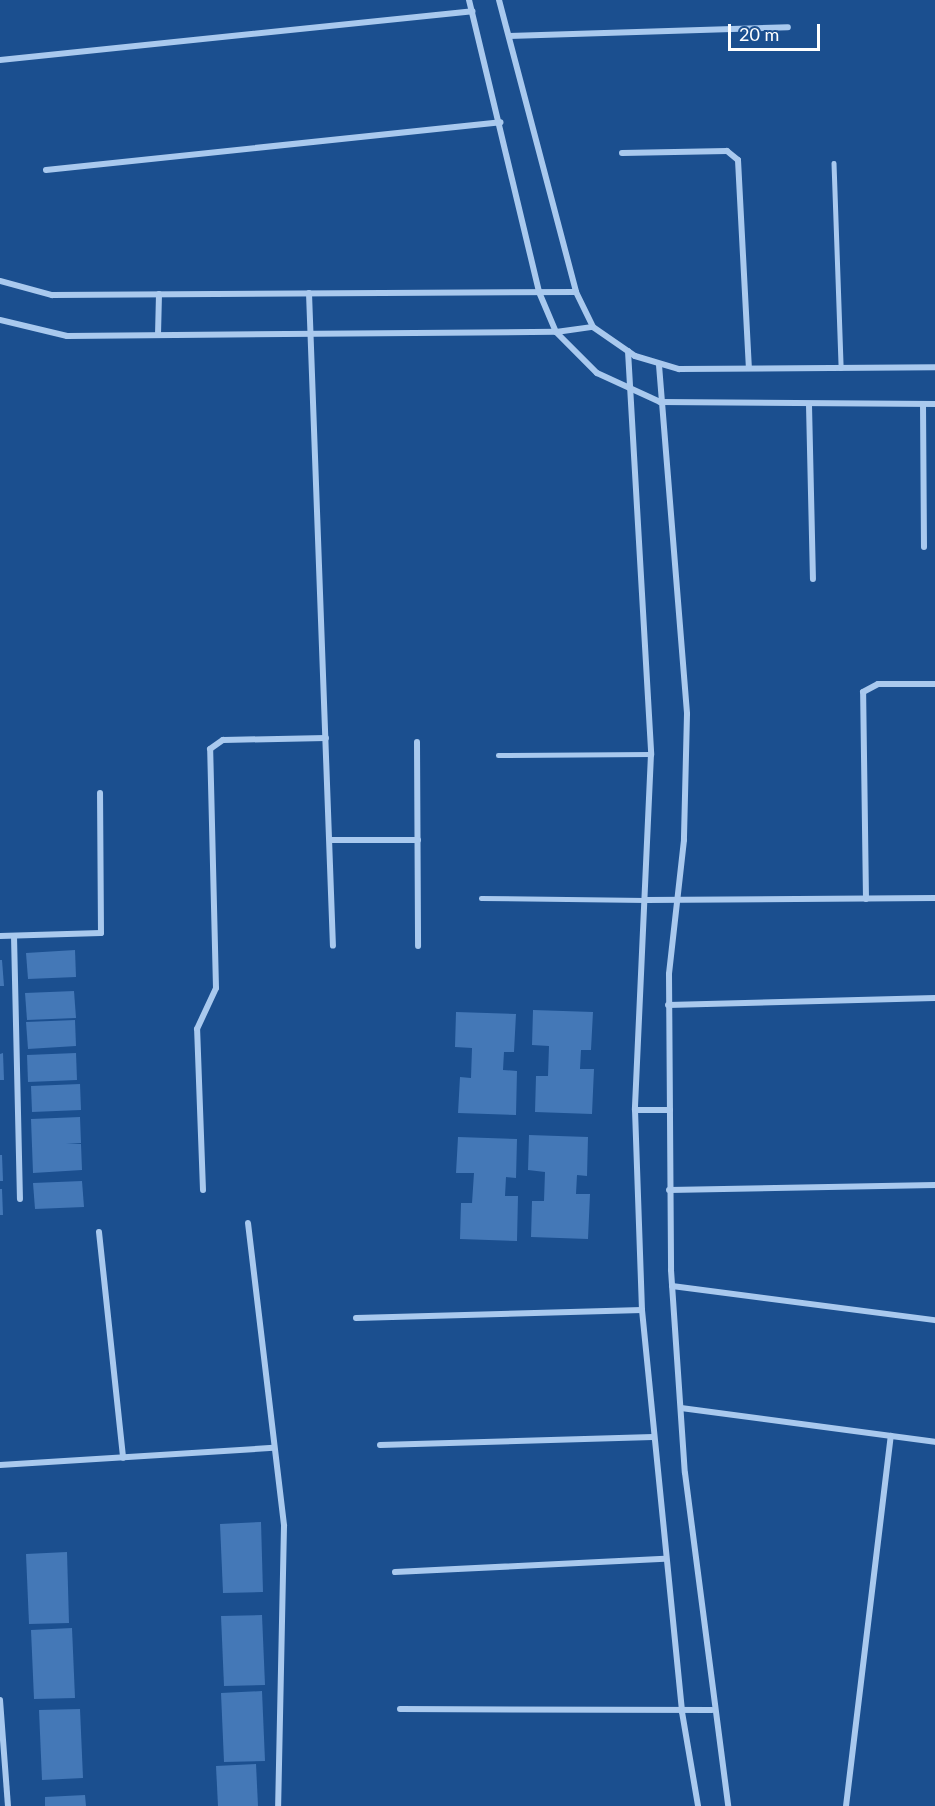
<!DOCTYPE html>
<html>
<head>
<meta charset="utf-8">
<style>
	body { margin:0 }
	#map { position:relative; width:935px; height:1806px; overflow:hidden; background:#1b4f8f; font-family:Lato,sans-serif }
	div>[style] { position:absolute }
	.building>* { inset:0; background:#4478b7 }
	.lane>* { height:4.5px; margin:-2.25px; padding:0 2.25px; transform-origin:2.25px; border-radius:2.25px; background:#a9c9ee }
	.street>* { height:6px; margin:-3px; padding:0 3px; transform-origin:3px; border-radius:3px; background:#a9c9ee }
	span { translate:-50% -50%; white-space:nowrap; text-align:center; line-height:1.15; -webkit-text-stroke:4.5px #1b4f8f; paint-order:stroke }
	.scale { position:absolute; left:728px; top:24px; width:92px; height:27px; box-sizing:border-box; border:3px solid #fff; border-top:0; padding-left:8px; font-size:18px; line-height:21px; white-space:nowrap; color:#fff; -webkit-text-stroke:4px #1b4f8f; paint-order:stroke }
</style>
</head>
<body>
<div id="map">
	<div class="building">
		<div style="clip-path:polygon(75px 950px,76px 977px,28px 979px,26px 953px)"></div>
		<div style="clip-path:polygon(0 960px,2px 960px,4px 986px,0 986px)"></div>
		<div style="clip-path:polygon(74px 991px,76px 1018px,27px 1020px,25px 993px)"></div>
		<div style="clip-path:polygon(533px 1010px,593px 1012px,591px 1050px,581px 1050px,580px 1069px,594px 1069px,592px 1114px,535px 1112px,536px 1076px,548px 1076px,549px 1046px,532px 1045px)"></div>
		<div style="clip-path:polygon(456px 1012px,516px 1014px,514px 1052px,504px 1052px,503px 1070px,517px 1071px,516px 1115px,458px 1113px,460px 1077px,471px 1078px,472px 1048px,455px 1047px)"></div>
		<div style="clip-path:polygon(75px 1020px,76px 1046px,28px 1049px,26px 1022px)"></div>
		<div style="clip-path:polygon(3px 1053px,4px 1080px,0 1080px,0 1054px)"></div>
		<div style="clip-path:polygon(76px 1053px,77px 1080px,28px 1082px,27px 1055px)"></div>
		<div style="clip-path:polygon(80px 1084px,81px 1110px,32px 1112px,31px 1086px)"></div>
		<div style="clip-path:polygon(80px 1117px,81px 1143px,66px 1144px,81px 1144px,82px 1170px,33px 1173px,31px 1119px)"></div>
		<div style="clip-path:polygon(529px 1135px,588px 1137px,587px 1176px,577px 1175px,576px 1194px,590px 1194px,588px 1239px,531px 1237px,532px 1201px,544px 1201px,545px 1172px,528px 1170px)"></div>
		<div style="clip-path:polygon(458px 1137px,517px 1139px,516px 1178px,506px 1177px,505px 1196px,518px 1196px,517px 1241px,460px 1239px,461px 1203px,472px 1203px,474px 1173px,456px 1173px)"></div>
		<div style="clip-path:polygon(0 1155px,2px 1155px,3px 1181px,0 1181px)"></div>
		<div style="clip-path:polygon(82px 1181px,84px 1207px,35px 1209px,33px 1183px)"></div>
		<div style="clip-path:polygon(0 1189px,2px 1189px,3px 1215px,0 1215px)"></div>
		<div style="clip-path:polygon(261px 1522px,263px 1592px,223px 1593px,220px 1524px)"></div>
		<div style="clip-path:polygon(67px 1552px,69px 1623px,29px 1624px,26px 1554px)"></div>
		<div style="clip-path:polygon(262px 1615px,265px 1685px,224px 1686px,221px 1616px)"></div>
		<div style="clip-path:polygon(72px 1628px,75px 1698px,34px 1699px,31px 1630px)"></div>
		<div style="clip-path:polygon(262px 1691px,265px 1761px,224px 1762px,221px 1693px)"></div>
		<div style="clip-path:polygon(80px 1709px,83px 1778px,42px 1780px,39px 1710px)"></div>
		<div style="clip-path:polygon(256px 1764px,258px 1806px,218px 1806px,216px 1766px)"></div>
		<div style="clip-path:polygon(85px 1795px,86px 1806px,45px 1806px,45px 1797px)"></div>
	</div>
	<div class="lane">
		<div style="left:834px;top:163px;width:205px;rotate:88deg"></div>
		<div style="left:498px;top:755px;width:153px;rotate:-0.4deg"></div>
		<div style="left:481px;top:898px;width:165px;rotate:0.7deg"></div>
	</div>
	<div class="street">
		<div style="left:469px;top:0;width:300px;rotate:76.5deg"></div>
		<div style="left:539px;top:292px;width:43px;rotate:67deg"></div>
		<div style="left:556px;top:332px;width:58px;rotate:45deg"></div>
		<div style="left:597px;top:373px;width:69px;rotate:24.7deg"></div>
		<div style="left:660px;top:402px;width:275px;rotate:0.4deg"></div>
		<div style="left:499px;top:0;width:302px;rotate:75.2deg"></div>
		<div style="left:576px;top:292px;width:39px;rotate:64deg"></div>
		<div style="left:593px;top:327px;width:51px;rotate:34.6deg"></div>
		<div style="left:635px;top:356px;width:46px;rotate:16.5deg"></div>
		<div style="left:679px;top:369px;width:256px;rotate:-0.4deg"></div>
		<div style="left:509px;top:36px;width:279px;rotate:-1.8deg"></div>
		<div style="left:0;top:60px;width:475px;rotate:-5.9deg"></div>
		<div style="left:622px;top:153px;width:105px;rotate:-1.1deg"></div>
		<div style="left:727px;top:151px;width:14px;rotate:39deg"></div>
		<div style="left:738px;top:160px;width:208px;rotate:87deg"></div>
		<div style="left:46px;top:170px;width:457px;rotate:-6deg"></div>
		<div style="left:0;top:281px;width:54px;rotate:15.1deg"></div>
		<div style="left:52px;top:295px;width:524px;rotate:-0.33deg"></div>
		<div style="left:309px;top:293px;width:653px;rotate:87.9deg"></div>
		<div style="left:0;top:320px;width:69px;rotate:13.4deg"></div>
		<div style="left:67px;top:336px;width:489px;rotate:-0.5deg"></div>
		<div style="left:556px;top:332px;width:37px;rotate:-8deg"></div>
		<div style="left:158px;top:335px;width:41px;rotate:-88.6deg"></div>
		<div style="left:628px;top:351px;width:404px;rotate:86.7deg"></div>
		<div style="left:651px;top:754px;width:356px;rotate:92.6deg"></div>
		<div style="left:635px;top:1110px;width:200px;rotate:88deg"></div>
		<div style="left:642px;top:1310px;width:404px;rotate:84.3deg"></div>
		<div style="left:682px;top:1712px;width:95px;rotate:80.3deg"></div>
		<div style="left:659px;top:365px;width:350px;rotate:85.4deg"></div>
		<div style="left:687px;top:714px;width:126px;rotate:91.4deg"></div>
		<div style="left:684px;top:840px;width:135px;rotate:96.4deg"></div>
		<div style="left:669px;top:974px;width:296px;rotate:89.6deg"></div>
		<div style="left:671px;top:1270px;width:203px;rotate:86.1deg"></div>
		<div style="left:685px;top:1473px;width:336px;rotate:82.6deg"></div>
		<div style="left:923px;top:404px;width:143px;rotate:89.6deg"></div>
		<div style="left:809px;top:405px;width:174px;rotate:88.7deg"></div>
		<div style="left:417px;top:742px;width:204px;rotate:89.7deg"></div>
		<div style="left:330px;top:840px;width:88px"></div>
		<div style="left:866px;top:899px;width:207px;rotate:-90.8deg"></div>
		<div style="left:863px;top:692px;width:17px;rotate:-28deg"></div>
		<div style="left:878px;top:684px;width:57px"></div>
		<div style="left:646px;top:900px;width:289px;rotate:-0.4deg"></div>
		<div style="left:0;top:936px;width:101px;rotate:-1.7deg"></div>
		<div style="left:101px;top:933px;width:140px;rotate:-90.4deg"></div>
		<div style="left:14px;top:936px;width:263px;rotate:88.7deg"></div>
		<div style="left:668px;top:1005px;width:267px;rotate:-1.5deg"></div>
		<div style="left:635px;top:1110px;width:35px"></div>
		<div style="left:203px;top:1190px;width:161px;rotate:-92.1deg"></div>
		<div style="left:197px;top:1029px;width:45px;rotate:-65.1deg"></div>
		<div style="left:216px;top:988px;width:239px;rotate:-91.4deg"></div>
		<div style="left:210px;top:749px;width:16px;rotate:-35deg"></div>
		<div style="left:223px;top:740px;width:103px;rotate:-1.1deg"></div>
		<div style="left:669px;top:1190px;width:266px;rotate:-1.1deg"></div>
		<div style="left:248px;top:1223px;width:305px;rotate:83.2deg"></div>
		<div style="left:284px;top:1526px;width:280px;rotate:91.2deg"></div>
		<div style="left:99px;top:1232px;width:227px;rotate:83.9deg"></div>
		<div style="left:672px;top:1286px;width:265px;rotate:7.4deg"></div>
		<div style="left:356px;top:1318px;width:286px;rotate:-1.6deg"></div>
		<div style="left:681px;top:1408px;width:256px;rotate:7.6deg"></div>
		<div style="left:380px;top:1445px;width:273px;rotate:-1.7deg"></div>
		<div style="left:0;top:1465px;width:274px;rotate:-3.6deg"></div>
		<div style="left:395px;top:1572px;width:270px;rotate:-2.8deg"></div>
		<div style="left:0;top:1700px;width:106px;rotate:85.7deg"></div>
		<div style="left:400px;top:1709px;width:312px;rotate:0.2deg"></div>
		<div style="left:846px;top:1806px;width:373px;rotate:-83.1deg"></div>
	</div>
	<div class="scale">20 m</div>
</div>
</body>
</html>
